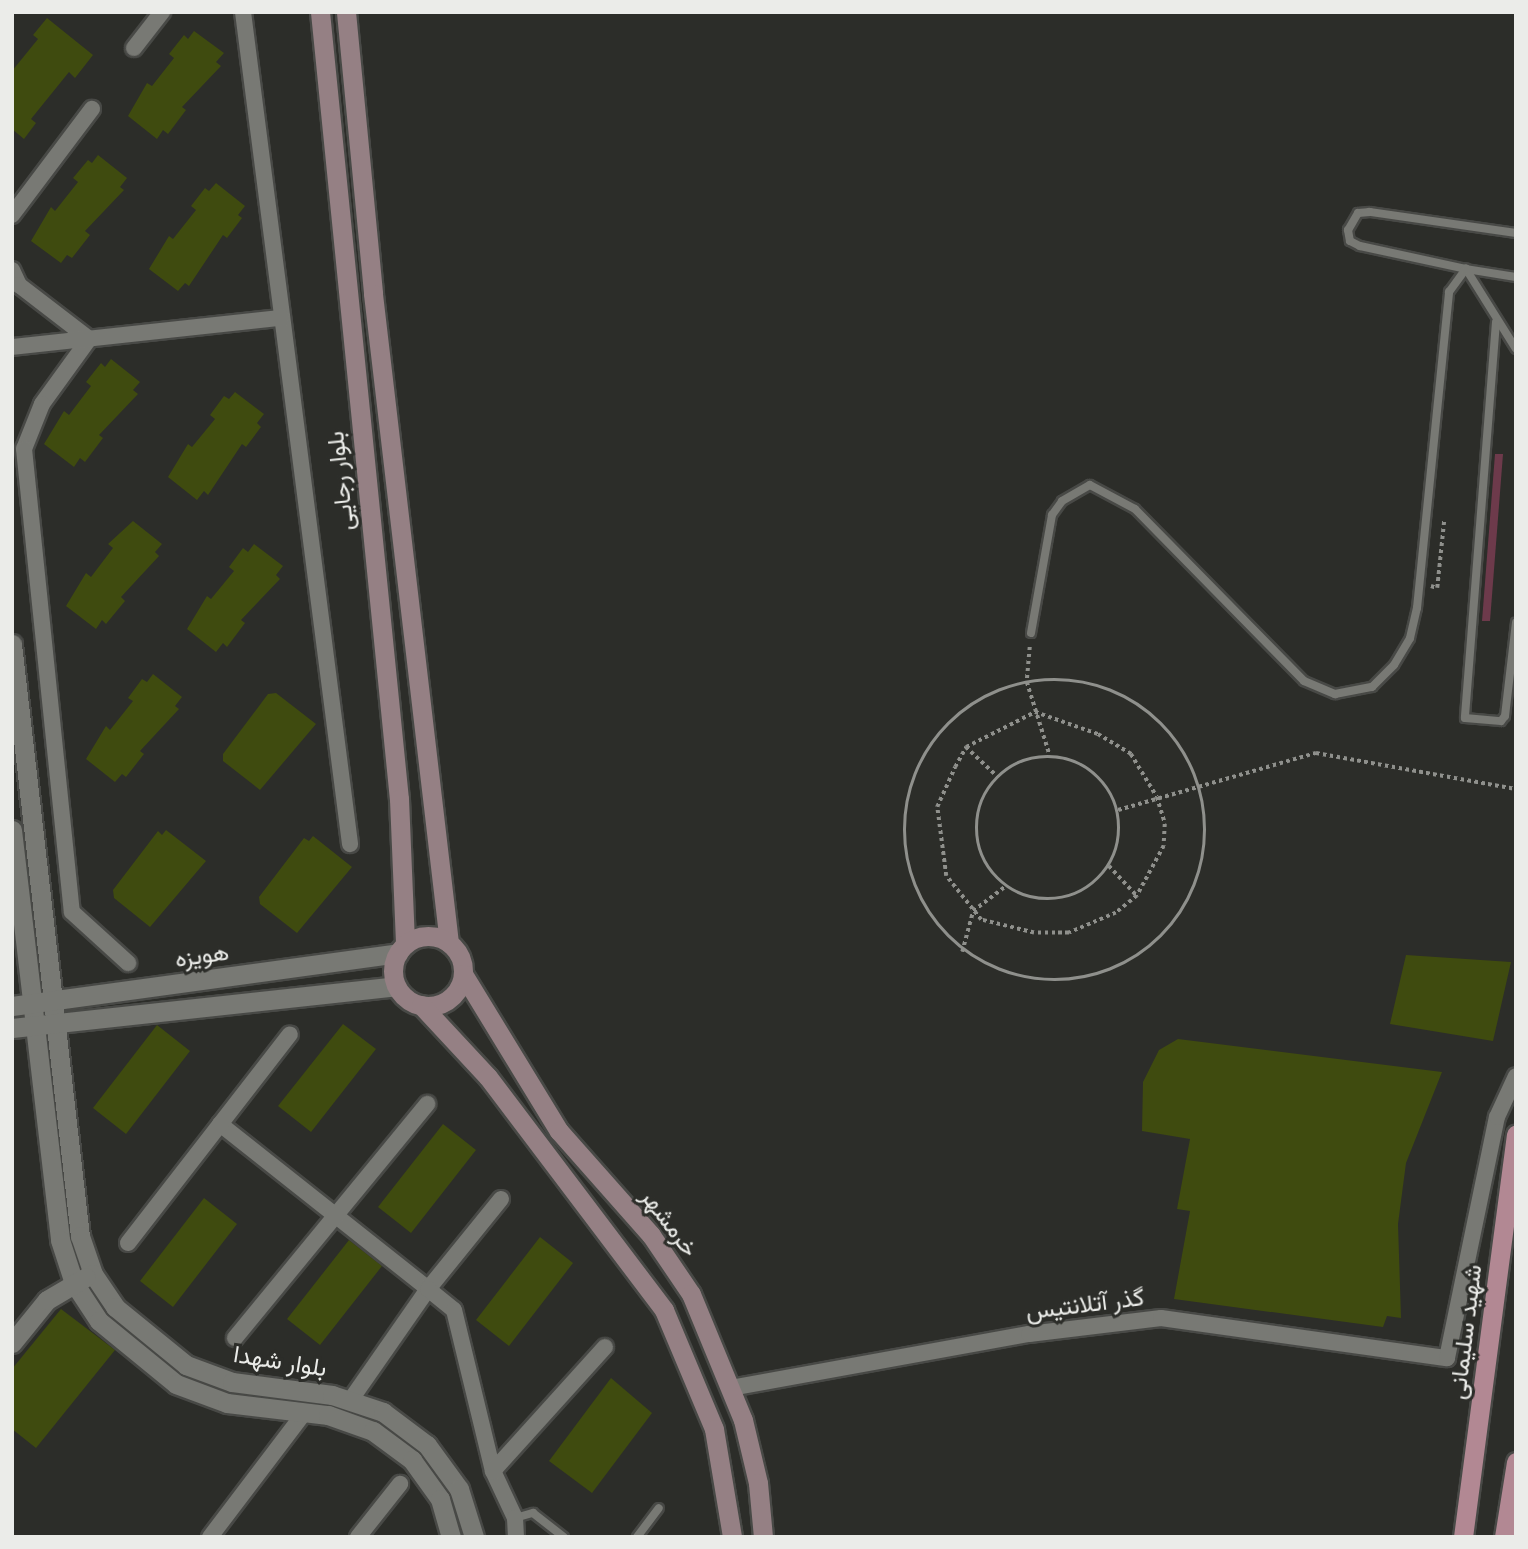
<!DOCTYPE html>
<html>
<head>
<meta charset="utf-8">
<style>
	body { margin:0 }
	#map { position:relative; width:1528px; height:1549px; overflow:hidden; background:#2c2d29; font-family:"Fira Sans Condensed",Vazirmatn,sans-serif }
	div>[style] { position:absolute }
	.green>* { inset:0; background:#6d3a4b }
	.building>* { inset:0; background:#3f4b0f }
	.path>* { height:3.5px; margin-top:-1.75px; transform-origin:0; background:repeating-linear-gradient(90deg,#8f908c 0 3.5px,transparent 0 7px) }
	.path>.ring { margin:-1.75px; padding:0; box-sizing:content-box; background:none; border:3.5px solid #8f908c; border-radius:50% }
	.roads { filter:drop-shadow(2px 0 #484946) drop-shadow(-2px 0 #484946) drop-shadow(0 2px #484946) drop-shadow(0 -2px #484946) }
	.service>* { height:8px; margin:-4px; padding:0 4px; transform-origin:4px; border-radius:4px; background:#787974 }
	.minor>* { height:16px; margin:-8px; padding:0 8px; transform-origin:8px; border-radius:8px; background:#787974 }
	.tertiary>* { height:19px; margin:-9.5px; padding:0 9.5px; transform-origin:9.5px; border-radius:9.5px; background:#787974 }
	.secondary>* { height:19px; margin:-9.5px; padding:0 9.5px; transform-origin:9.5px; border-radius:9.5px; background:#958084 }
	.secondary>.ring { margin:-9.5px; padding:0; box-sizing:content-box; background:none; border:19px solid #958084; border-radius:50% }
	.primary>* { height:19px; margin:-9.5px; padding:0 9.5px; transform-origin:9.5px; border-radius:9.5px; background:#b28893 }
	span { translate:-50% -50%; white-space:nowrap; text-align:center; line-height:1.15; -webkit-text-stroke:6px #2c2d29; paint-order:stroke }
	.street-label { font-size:24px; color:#ebece9 }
	.frame { position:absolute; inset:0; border:14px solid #ebece9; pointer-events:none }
</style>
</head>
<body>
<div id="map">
	<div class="green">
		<div style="clip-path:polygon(1495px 454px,1503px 454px,1490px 621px,1482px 621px)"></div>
	</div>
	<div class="building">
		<div style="clip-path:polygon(47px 18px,93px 55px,75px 78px,69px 72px,31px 119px,36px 123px,24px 139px,12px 129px,12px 71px,38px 39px,33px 35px)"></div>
		<div style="clip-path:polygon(194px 31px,224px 53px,216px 62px,221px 66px,182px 107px,186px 110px,168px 134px,163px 130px,157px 139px,128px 116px,147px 83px,152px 86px,174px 58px,169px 54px,184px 35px,188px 39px)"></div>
		<div style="clip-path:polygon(98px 155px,127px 178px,120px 187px,124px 190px,85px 231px,90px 235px,72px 258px,67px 255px,61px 263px,31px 241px,51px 207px,55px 211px,78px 182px,73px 178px,88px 160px,92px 163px)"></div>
		<div style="clip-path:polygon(216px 183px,245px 206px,238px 215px,242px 218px,227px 238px,223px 235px,189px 286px,185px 283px,178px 291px,149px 269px,169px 236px,173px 239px,196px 210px,191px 206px,205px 188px,209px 191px)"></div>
		<div style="clip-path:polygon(111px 359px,140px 382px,133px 390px,138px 394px,99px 435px,103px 438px,85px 462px,80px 458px,74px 467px,44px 444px,64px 411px,69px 415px,91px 386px,86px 382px,101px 363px,105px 367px)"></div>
		<div style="clip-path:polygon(235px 392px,264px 414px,257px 423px,261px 427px,246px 447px,242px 444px,208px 495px,204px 491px,197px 500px,168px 477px,188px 444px,192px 447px,215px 419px,210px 415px,224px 396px,229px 399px)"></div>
		<div style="clip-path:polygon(133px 521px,162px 544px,155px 552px,159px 556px,121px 597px,125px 601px,106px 624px,102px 620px,96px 629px,66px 606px,86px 573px,91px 577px,113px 548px,108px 544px)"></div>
		<div style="clip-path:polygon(254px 544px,283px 566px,276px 575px,280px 579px,241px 620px,245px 623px,227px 647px,223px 643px,216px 652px,187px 629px,207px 596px,211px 599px,234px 571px,229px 567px,243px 548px,248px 552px)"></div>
		<div style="clip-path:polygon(153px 674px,182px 697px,175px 706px,179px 709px,140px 751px,144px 754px,126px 777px,122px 774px,115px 782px,86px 759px,106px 726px,110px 730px,133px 701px,128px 698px,142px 679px,147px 682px)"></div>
		<div style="clip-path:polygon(276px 693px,316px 724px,260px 790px,223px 761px,223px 754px,268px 694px)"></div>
		<div style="clip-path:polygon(166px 830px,206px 861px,150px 927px,114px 898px,113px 890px,158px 831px,162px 835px)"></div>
		<div style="clip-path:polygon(313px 836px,352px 867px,297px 933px,260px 904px,259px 897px,304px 838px,309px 841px)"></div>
		<div style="clip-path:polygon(1406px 955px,1511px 962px,1493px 1041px,1390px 1024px)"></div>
		<div style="clip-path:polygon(343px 1024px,376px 1049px,311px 1132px,278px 1106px)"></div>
		<div style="clip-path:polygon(157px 1025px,190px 1051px,126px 1134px,93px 1108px)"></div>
		<div style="clip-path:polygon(1178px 1039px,1442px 1072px,1406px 1163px,1398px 1224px,1401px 1318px,1387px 1316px,1383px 1327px,1174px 1299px,1190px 1211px,1177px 1209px,1190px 1139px,1142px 1131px,1143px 1082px,1159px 1050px)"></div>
		<div style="clip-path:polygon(443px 1124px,476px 1150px,411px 1233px,378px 1207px)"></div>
		<div style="clip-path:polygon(204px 1198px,237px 1224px,173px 1307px,140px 1281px)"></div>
		<div style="clip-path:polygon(540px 1237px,573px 1263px,509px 1346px,476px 1320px)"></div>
		<div style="clip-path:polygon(349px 1240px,382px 1266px,320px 1345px,287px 1319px)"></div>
		<div style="clip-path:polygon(61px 1309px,115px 1350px,36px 1448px,12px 1429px,12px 1369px)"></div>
		<div style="clip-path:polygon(611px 1378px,652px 1413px,592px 1493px,549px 1461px)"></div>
	</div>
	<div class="path">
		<div style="left:1431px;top:586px;width:6px;rotate:18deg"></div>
		<div style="left:1437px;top:588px;width:68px;rotate:-84.1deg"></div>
		<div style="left:1030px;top:647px;width:35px;rotate:95deg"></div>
		<div style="left:1027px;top:682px;width:77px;rotate:72.7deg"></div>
		<div class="ring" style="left:905px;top:680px;width:296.5px;height:296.5px"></div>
		<div style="left:1035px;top:712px;width:67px;rotate:19.2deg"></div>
		<div style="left:1098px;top:734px;width:39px;rotate:31deg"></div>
		<div style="left:1131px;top:754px;width:50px;rotate:58.8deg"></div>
		<div style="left:1157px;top:797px;width:28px;rotate:73deg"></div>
		<div style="left:1165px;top:824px;width:22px;rotate:93deg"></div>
		<div style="left:1164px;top:846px;width:57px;rotate:118.4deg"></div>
		<div style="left:1137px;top:896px;width:27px;rotate:141deg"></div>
		<div style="left:1116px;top:913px;width:51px;rotate:156.9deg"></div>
		<div style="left:1069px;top:933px;width:35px;rotate:180deg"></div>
		<div style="left:1034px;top:933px;width:55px;rotate:-166.2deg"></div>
		<div style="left:981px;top:920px;width:56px;rotate:-128.5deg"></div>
		<div style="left:946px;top:876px;width:70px;rotate:-97.4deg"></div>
		<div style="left:937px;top:807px;width:44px;rotate:-65.8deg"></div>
		<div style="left:955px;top:767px;width:23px;rotate:-61deg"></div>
		<div style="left:966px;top:747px;width:77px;rotate:-26.9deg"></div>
		<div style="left:966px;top:747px;width:44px;rotate:43.2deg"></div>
		<div class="ring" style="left:977px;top:757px;width:138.5px;height:138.5px"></div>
		<div style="left:1118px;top:810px;width:206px;rotate:-16.1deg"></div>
		<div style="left:1316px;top:753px;width:203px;rotate:10.2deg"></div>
		<div style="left:1109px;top:866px;width:41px;rotate:47deg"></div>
		<div style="left:962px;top:952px;width:42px;rotate:-75deg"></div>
		<div style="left:973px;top:911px;width:41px;rotate:-37.1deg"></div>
	</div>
	<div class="roads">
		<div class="service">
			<div style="left:1516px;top:233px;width:148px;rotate:-171.8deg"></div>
			<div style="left:1370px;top:212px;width:12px;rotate:175deg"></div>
			<div style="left:1358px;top:213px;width:20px;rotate:120deg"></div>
			<div style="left:1348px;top:230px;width:11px;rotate:80deg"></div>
			<div style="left:1350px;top:241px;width:11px;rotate:27deg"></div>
			<div style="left:1360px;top:246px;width:108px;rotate:12.2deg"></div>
			<div style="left:1466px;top:269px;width:94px;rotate:58deg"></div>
			<div style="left:1496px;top:322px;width:397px;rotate:94.5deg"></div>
			<div style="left:1465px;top:718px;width:36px;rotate:5deg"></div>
			<div style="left:1501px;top:721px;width:6px;rotate:-51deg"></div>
			<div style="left:1505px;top:716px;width:94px;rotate:-83.3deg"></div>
			<div style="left:1031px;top:633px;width:120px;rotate:-79.9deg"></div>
			<div style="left:1052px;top:515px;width:17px;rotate:-54deg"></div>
			<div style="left:1062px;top:501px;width:32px;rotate:-30deg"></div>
			<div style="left:1090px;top:485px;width:51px;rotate:28.1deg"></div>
			<div style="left:1135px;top:509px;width:241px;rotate:45.5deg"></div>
			<div style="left:1304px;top:681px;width:34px;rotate:23deg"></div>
			<div style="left:1335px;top:694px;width:38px;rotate:-11deg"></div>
			<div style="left:1372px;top:687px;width:31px;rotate:-45deg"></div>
			<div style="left:1394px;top:665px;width:31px;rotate:-59deg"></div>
			<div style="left:1410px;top:638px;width:31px;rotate:-77deg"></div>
			<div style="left:1417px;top:608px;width:318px;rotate:-84.2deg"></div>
			<div style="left:1449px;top:292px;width:29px;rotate:-54deg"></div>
			<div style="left:1466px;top:269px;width:51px;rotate:9.1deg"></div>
			<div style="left:515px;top:1518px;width:19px;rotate:-16deg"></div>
			<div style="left:533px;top:1513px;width:39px;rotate:38deg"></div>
			<div style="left:637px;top:1537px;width:36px;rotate:-53deg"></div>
		</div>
		<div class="minor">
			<div style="left:243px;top:12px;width:839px;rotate:82.67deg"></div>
			<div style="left:134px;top:48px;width:46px;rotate:-52.1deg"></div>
			<div style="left:12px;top:215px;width:133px;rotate:-53deg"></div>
			<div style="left:12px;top:270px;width:17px;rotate:65deg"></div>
			<div style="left:19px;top:285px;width:88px;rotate:37.6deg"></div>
			<div style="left:89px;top:339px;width:80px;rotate:125.9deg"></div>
			<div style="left:42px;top:404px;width:48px;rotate:111.8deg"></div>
			<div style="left:24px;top:449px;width:465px;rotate:84.1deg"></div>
			<div style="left:72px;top:912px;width:76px;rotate:42.3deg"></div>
			<div style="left:12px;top:347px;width:271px;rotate:-6.2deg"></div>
			<div style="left:220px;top:1124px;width:265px;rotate:38.4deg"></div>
			<div style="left:428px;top:1289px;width:136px;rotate:124.9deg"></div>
			<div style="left:501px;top:1199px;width:116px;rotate:129deg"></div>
			<div style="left:428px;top:1289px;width:33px;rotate:39deg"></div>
			<div style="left:454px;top:1310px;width:166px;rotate:76.4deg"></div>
			<div style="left:493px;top:1471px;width:52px;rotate:64.9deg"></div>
			<div style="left:515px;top:1518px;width:19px;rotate:87deg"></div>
			<div style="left:128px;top:1243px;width:264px;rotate:-52.2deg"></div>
			<div style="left:235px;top:1338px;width:303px;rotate:-50.6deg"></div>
			<div style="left:731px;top:1388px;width:303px;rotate:-10.3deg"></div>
			<div style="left:1029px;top:1334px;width:133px;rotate:-6.9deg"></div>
			<div style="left:1161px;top:1318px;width:289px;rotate:8deg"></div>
			<div style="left:1447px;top:1358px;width:246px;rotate:-78.3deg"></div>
			<div style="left:1497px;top:1117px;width:45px;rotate:-65.1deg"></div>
			<div style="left:493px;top:1471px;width:167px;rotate:-47.9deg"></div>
			<div style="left:210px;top:1537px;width:156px;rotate:-52.8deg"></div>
			<div style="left:358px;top:1537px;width:68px;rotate:-51.6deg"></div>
		</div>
		<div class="tertiary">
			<div style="left:12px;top:644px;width:596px;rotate:83.45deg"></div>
			<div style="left:80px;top:1236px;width:40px;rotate:71.1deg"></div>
			<div style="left:93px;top:1274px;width:40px;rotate:56deg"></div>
			<div style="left:115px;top:1307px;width:92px;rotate:39.2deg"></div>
			<div style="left:186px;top:1365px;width:49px;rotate:20.3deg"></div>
			<div style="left:232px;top:1382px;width:101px;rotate:7.4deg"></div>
			<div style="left:332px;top:1395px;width:54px;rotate:18.4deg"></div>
			<div style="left:383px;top:1412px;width:55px;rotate:36.9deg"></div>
			<div style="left:427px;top:1445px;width:54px;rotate:54deg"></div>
			<div style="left:459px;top:1489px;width:50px;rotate:72.6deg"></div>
			<div style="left:12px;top:830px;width:413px;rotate:83.3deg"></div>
			<div style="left:60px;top:1240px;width:45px;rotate:72deg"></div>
			<div style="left:74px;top:1283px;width:45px;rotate:56.7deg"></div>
			<div style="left:99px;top:1321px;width:99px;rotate:39.3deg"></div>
			<div style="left:176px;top:1384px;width:54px;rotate:20.4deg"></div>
			<div style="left:227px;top:1403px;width:102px;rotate:6.8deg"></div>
			<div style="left:328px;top:1415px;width:48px;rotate:19.6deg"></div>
			<div style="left:373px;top:1431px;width:49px;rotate:36.6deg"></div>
			<div style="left:412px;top:1460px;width:48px;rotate:54.3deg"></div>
			<div style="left:440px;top:1499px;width:40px;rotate:74deg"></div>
			<div style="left:12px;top:1006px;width:390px;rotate:-7.8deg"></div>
			<div style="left:12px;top:1028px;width:386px;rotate:-6.2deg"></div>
			<div style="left:12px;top:1343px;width:55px;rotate:-50.9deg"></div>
			<div style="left:47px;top:1300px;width:45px;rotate:-30.5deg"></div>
		</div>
		<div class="secondary">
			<div style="left:320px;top:12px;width:791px;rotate:84.27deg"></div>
			<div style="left:399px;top:799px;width:145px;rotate:87.6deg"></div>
			<div style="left:346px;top:12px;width:283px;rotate:84.5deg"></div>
			<div style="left:373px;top:294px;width:653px;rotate:83.32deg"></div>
			<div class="ring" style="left:393px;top:936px;width:51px;height:51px"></div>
			<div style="left:463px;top:974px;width:184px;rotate:58.6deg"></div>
			<div style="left:559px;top:1131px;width:139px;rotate:48.5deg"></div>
			<div style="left:651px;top:1235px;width:71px;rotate:55.9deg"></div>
			<div style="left:691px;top:1294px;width:136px;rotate:67.6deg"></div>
			<div style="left:743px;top:1420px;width:65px;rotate:76.6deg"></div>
			<div style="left:758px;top:1483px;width:54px;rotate:84.7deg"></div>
			<div style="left:421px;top:1005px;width:98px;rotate:47.1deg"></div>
			<div style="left:488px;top:1077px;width:292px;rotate:52.9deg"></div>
			<div style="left:664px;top:1310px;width:129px;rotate:67.2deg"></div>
			<div style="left:714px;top:1429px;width:109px;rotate:80.5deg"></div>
		</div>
		<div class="primary">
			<div style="left:1463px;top:1537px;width:406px;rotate:-82.5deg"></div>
			<div style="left:1504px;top:1537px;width:76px;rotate:-80.9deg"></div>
		</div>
	</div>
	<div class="street-label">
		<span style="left:341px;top:481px;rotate:-96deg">بلوار رجایی</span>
		<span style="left:202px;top:956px;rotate:-8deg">هویزه</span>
		<span style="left:669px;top:1223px;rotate:53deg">خرمشهر</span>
		<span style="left:1085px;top:1305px;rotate:-7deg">گذر آتلانتیس</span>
		<span style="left:1466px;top:1332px;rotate:-83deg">شهید سلیمانی</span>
		<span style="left:280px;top:1362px;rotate:9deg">بلوار شهدا</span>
	</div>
	<div class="frame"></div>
</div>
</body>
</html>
